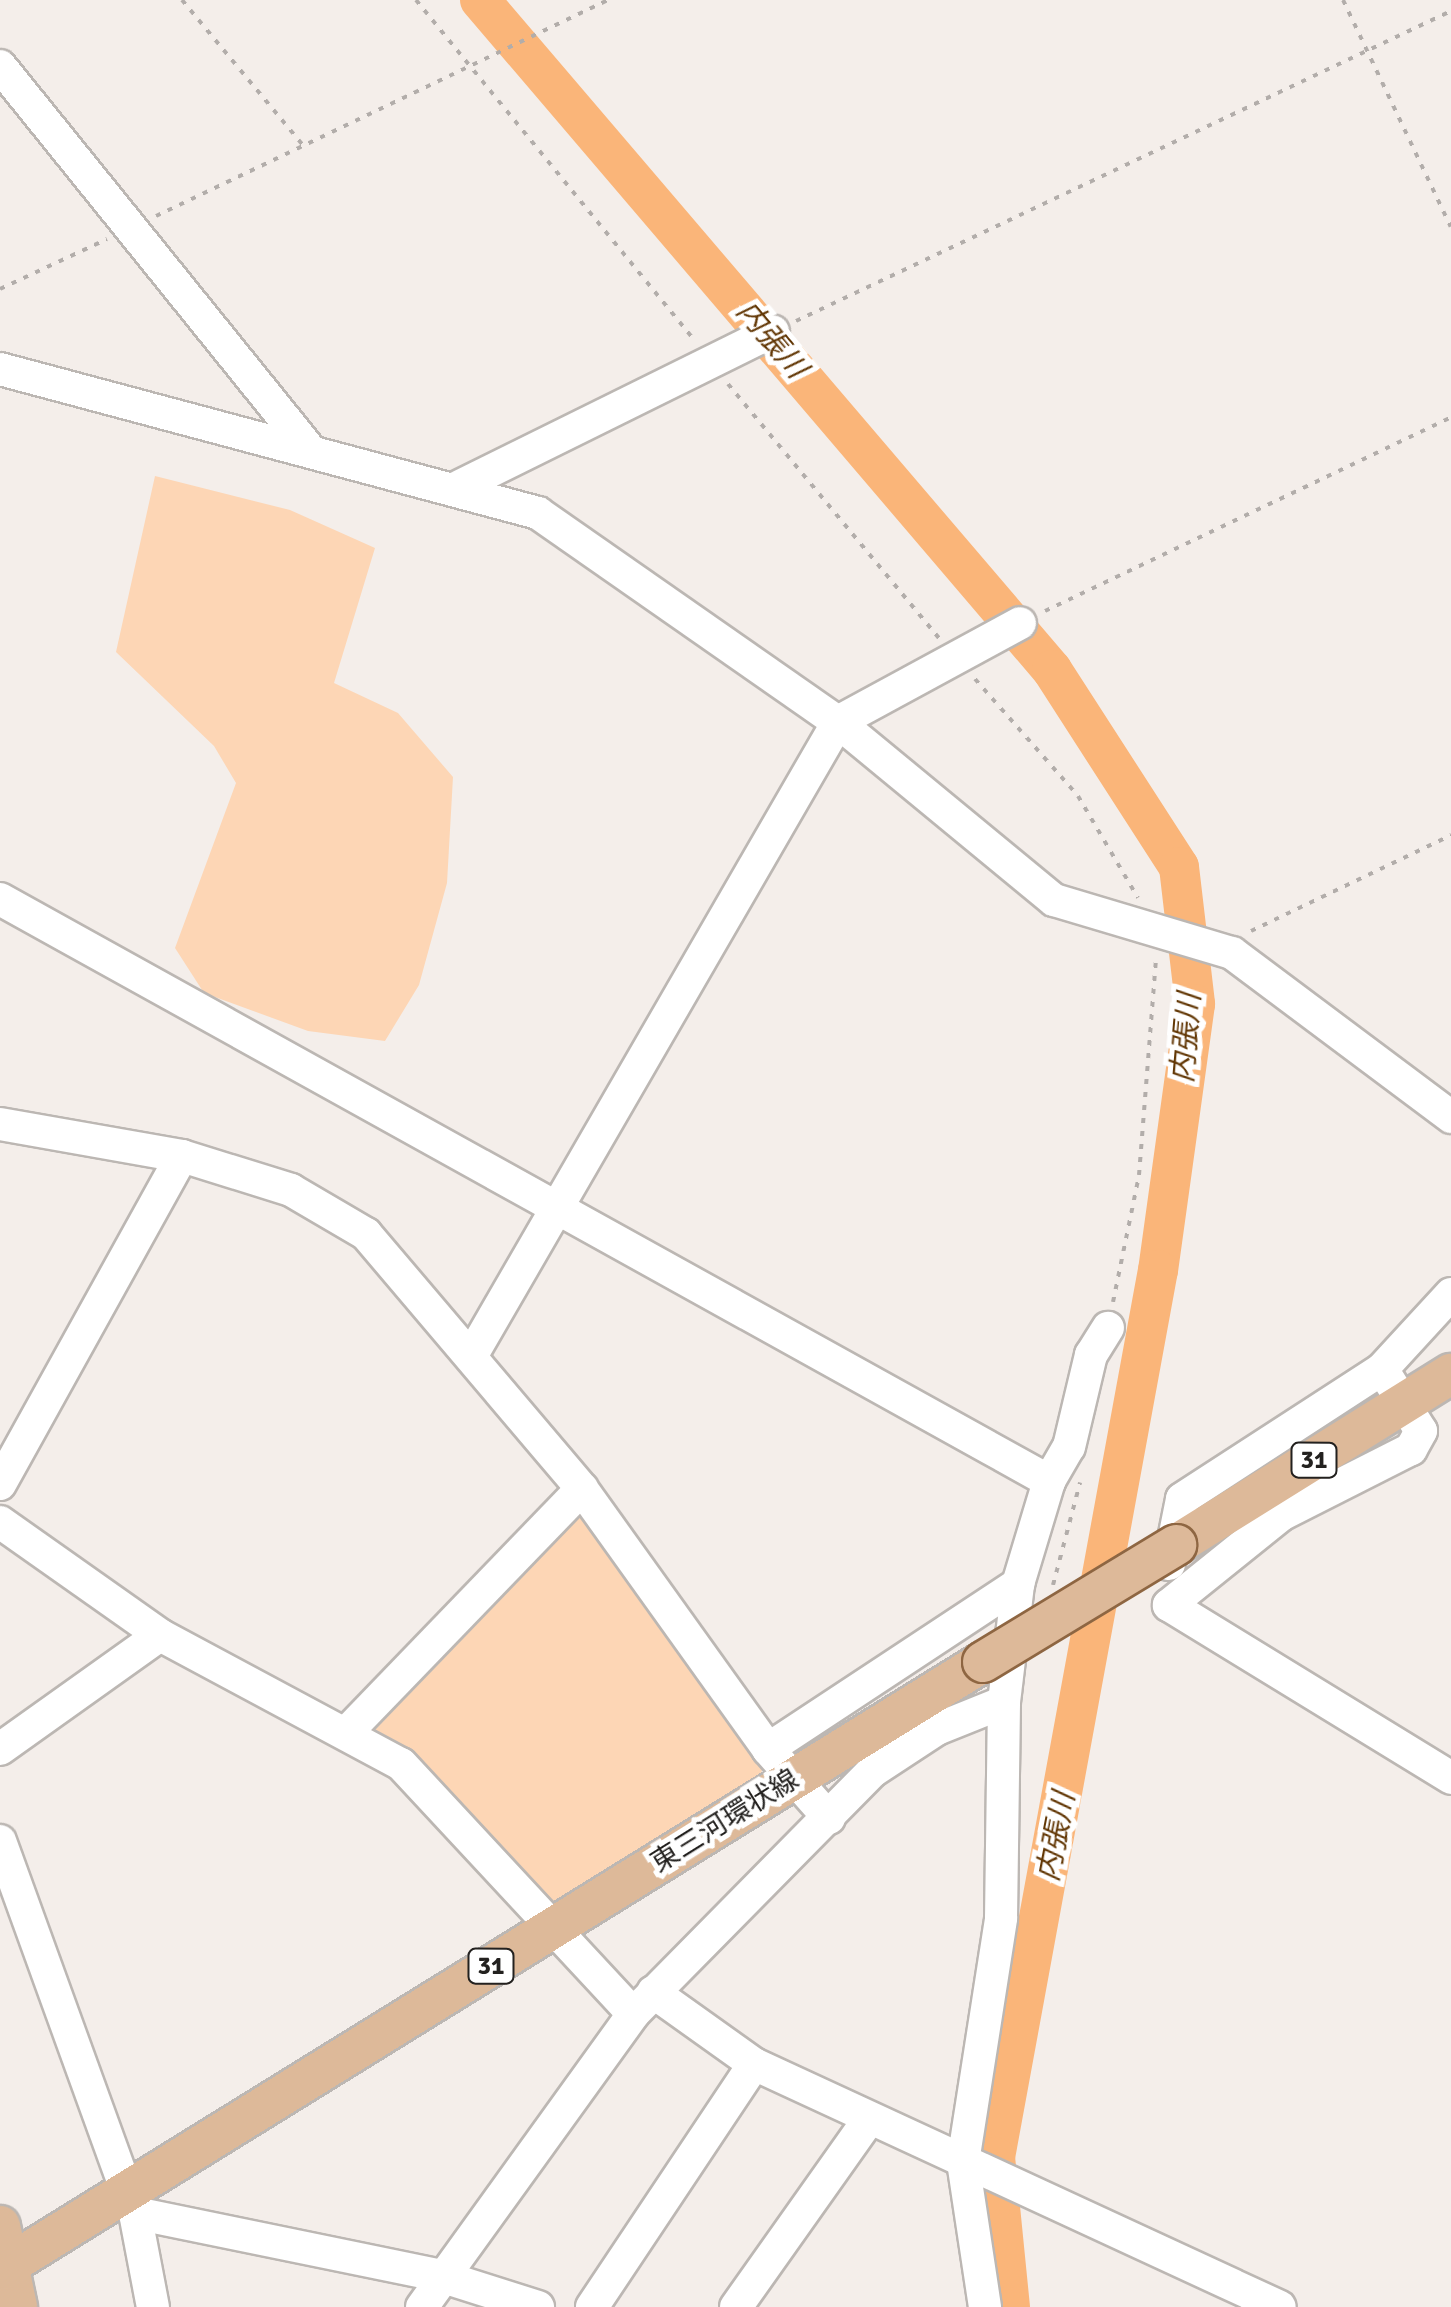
<!DOCTYPE html>
<html>
<head>
<meta charset="utf-8">
<style>
	body { margin:0 }
	#map { position:relative; width:1451px; height:2307px; overflow:hidden; background:#f4eeea; font-family:Signika,"Noto Sans JP",sans-serif }
	div>[style] { position:absolute }
	.green>* { inset:0; background:#fdd6b5 }
	.river>* { height:40px; margin:-20px; padding:0 20px; transform-origin:20px; border-radius:20px; background:#fab579 }
	.path>* { height:4px; margin-top:-2px; transform-origin:0; background:repeating-linear-gradient(90deg,#b2adaa 0 5px,transparent 0 13px) }
	.roads { filter:drop-shadow(2px 0 #bcb7b3) drop-shadow(-2px 0 #bcb7b3) drop-shadow(0 2px #bcb7b3) drop-shadow(0 -2px #bcb7b3) }
	.minor>* { height:32px; margin:-16px; padding:0 16px; transform-origin:16px; border-radius:16px; background:#fff }
	.major>* { height:40px; margin:-20px; padding:0 20px; transform-origin:20px; border-radius:20px; background:#ddb999 }
	.bridges { filter:drop-shadow(2px 0 #8e6642) drop-shadow(-2px 0 #8e6642) drop-shadow(0 2px #8e6642) drop-shadow(0 -2px #8e6642) }
	.major-bridge>* { height:40px; margin:-20px; padding:0 20px; transform-origin:20px; border-radius:20px; background:#ddb999 }
	span { translate:-50% -50%; white-space:nowrap; text-align:center; line-height:1.15; -webkit-text-stroke:10px #fff; paint-order:stroke }
	.shield-label span { padding:2px 8px; background:#fff; border:2px solid; border-radius:8px; -webkit-text-stroke-width:0 }
	.shield-label { font-size:25px; color:#23211f; font-weight:700 }
	.street-label { font-size:28px; color:#23211f }
	.water-label { font-size:30px; color:#623705; font-style:italic }
</style>
</head>
<body>
<div id="map">
	<div class="green">
		<div style="clip-path:polygon(155px 476px,290px 510px,375px 548px,334px 683px,398px 713px,453px 777px,447px 883px,419px 985px,385px 1041px,308px 1031px,204px 993px,175px 948px,236px 783px,214px 746px,116px 652px)"></div>
		<div style="clip-path:polygon(579px 1506px,767px 1753px,760px 1777px,550px 1907px,412px 1758px,367px 1726px)"></div>
	</div>
	<div class="river">
		<div style="left:480px;top:0;width:881px;rotate:49.51deg"></div>
		<div style="left:1052px;top:670px;width:234px;rotate:57.2deg"></div>
		<div style="left:1179px;top:867px;width:138px;rotate:83.3deg"></div>
		<div style="left:1195px;top:1004px;width:269px;rotate:97.9deg"></div>
		<div style="left:1158px;top:1270px;width:902px;rotate:100.41deg"></div>
		<div style="left:995px;top:2157px;width:151px;rotate:84.3deg"></div>
	</div>
	<div class="path">
		<div style="left:182px;top:0;width:189px;rotate:50.2deg"></div>
		<div style="left:416px;top:0;width:441px;rotate:50.7deg"></div>
		<div style="left:1343px;top:0;width:251px;rotate:64.6deg"></div>
		<div style="left:156px;top:216px;width:501px;rotate:-25.54deg"></div>
		<div style="left:0;top:289px;width:118px;rotate:-25deg"></div>
		<div style="left:796px;top:321px;width:725px;rotate:-25.33deg"></div>
		<div style="left:728px;top:384px;width:330px;rotate:50.3deg"></div>
		<div style="left:1045px;top:611px;width:450px;rotate:-25.5deg"></div>
		<div style="left:975px;top:679px;width:156px;rotate:48.6deg"></div>
		<div style="left:1078px;top:796px;width:118px;rotate:59.5deg"></div>
		<div style="left:1251px;top:931px;width:222px;rotate:-25.6deg"></div>
		<div style="left:1113px;top:1302px;width:130px;rotate:-78.4deg"></div>
		<div style="left:1139px;top:1175px;width:216px;rotate:-85.5deg"></div>
		<div style="left:1053px;top:1585px;width:106px;rotate:-75.2deg"></div>
	</div>
	<div class="roads">
		<div class="minor">
			<div style="left:0;top:66px;width:489px;rotate:51.1deg"></div>
			<div style="left:0;top:369px;width:557px;rotate:14.98deg"></div>
			<div style="left:538px;top:513px;width:366px;rotate:34.9deg"></div>
			<div style="left:838px;top:722px;width:280px;rotate:39.5deg"></div>
			<div style="left:1054px;top:900px;width:186px;rotate:16.6deg"></div>
			<div style="left:1232px;top:953px;width:274px;rotate:36.8deg"></div>
			<div style="left:460px;top:486px;width:349px;rotate:-26.3deg"></div>
			<div style="left:0;top:899px;width:1200px;rotate:29.02deg"></div>
			<div style="left:0;top:1124px;width:185px;rotate:10deg"></div>
			<div style="left:182px;top:1156px;width:114px;rotate:17.3deg"></div>
			<div style="left:291px;top:1190px;width:87px;rotate:30.4deg"></div>
			<div style="left:366px;top:1234px;width:334px;rotate:49.7deg"></div>
			<div style="left:582px;top:1489px;width:320px;rotate:54.4deg"></div>
			<div style="left:1451px;top:1294px;width:102px;rotate:132.6deg"></div>
			<div style="left:1382px;top:1369px;width:73px;rotate:57.8deg"></div>
			<div style="left:1421px;top:1431px;width:21px;rotate:119deg"></div>
			<div style="left:1411px;top:1449px;width:146px;rotate:153.1deg"></div>
			<div style="left:1281px;top:1515px;width:144px;rotate:141.2deg"></div>
			<div style="left:1169px;top:1605px;width:331px;rotate:31.5deg"></div>
			<div style="left:473px;top:1353px;width:729px;rotate:-59.95deg"></div>
			<div style="left:838px;top:722px;width:207px;rotate:-28.5deg"></div>
			<div style="left:0;top:1484px;width:375px;rotate:-61deg"></div>
			<div style="left:0;top:1522px;width:196px;rotate:35.2deg"></div>
			<div style="left:160px;top:1635px;width:273px;rotate:28.2deg"></div>
			<div style="left:401px;top:1764px;width:341px;rotate:47.1deg"></div>
			<div style="left:633px;top:2014px;width:342px;rotate:-45.4deg"></div>
			<div style="left:873px;top:1771px;width:77px;rotate:-33.3deg"></div>
			<div style="left:937px;top:1729px;width:72px;rotate:-21.9deg"></div>
			<div style="left:1169px;top:1564px;width:66px;rotate:-78.7deg"></div>
			<div style="left:1182px;top:1499px;width:239px;rotate:-33deg"></div>
			<div style="left:350px;top:1729px;width:334px;rotate:-46deg"></div>
			<div style="left:0;top:1749px;width:196px;rotate:-35.5deg"></div>
			<div style="left:829px;top:1818px;width:92px;rotate:-131.5deg"></div>
			<div style="left:768px;top:1749px;width:300px;rotate:-33.4deg"></div>
			<div style="left:1018px;top:1584px;width:108px;rotate:-73.2deg"></div>
			<div style="left:1049px;top:1481px;width:39px;rotate:-60deg"></div>
			<div style="left:1069px;top:1447px;width:95px;rotate:-76.6deg"></div>
			<div style="left:1091px;top:1355px;width:32px;rotate:-58deg"></div>
			<div style="left:0;top:1841px;width:396px;rotate:70.1deg"></div>
			<div style="left:135px;top:2213px;width:96px;rotate:79.2deg"></div>
			<div style="left:653px;top:1992px;width:124px;rotate:35.5deg"></div>
			<div style="left:754px;top:2064px;width:579px;rotate:24.8deg"></div>
			<div style="left:135px;top:2213px;width:308px;rotate:11.6deg"></div>
			<div style="left:437px;top:2275px;width:106px;rotate:17.6deg"></div>
			<div style="left:422px;top:2307px;width:361px;rotate:-54.2deg"></div>
			<div style="left:592px;top:2307px;width:292px;rotate:-56.3deg"></div>
			<div style="left:736px;top:2307px;width:230px;rotate:-54.7deg"></div>
			<div style="left:985px;top:2307px;width:147px;rotate:-98.6deg"></div>
			<div style="left:963px;top:2162px;width:247px;rotate:-81.1deg"></div>
			<div style="left:1001px;top:1918px;width:216px;rotate:-89.2deg"></div>
			<div style="left:1004px;top:1702px;width:119px;rotate:-83.2deg"></div>
		</div>
		<div class="major">
			<div style="left:1176px;top:1545px;width:324px;rotate:-31.9deg"></div>
			<div style="left:0;top:2226px;width:83px;rotate:78.1deg"></div>
			<div style="left:0;top:2270px;width:1156px;rotate:-31.74deg"></div>
		</div>
	</div>
	<div class="bridges">
		<div class="major-bridge">
			<div style="left:983px;top:1662px;width:226px;rotate:-31.2deg"></div>
		</div>
	</div>
	<div class="shield-label">
		<span style="left:1314px;top:1460px">31</span>
		<span style="left:491px;top:1966px">31</span>
	</div>
	<div class="street-label">
		<span style="left:725px;top:1821px;rotate:-32deg">東三河環状線</span>
	</div>
	<div class="water-label">
		<span style="left:771px;top:340px;rotate:50deg">内張川</span>
		<span style="left:1187px;top:1038px;rotate:-85deg">内張川</span>
		<span style="left:1057px;top:1837px;rotate:-79deg">内張川</span>
	</div>
</div>
</body>
</html>
